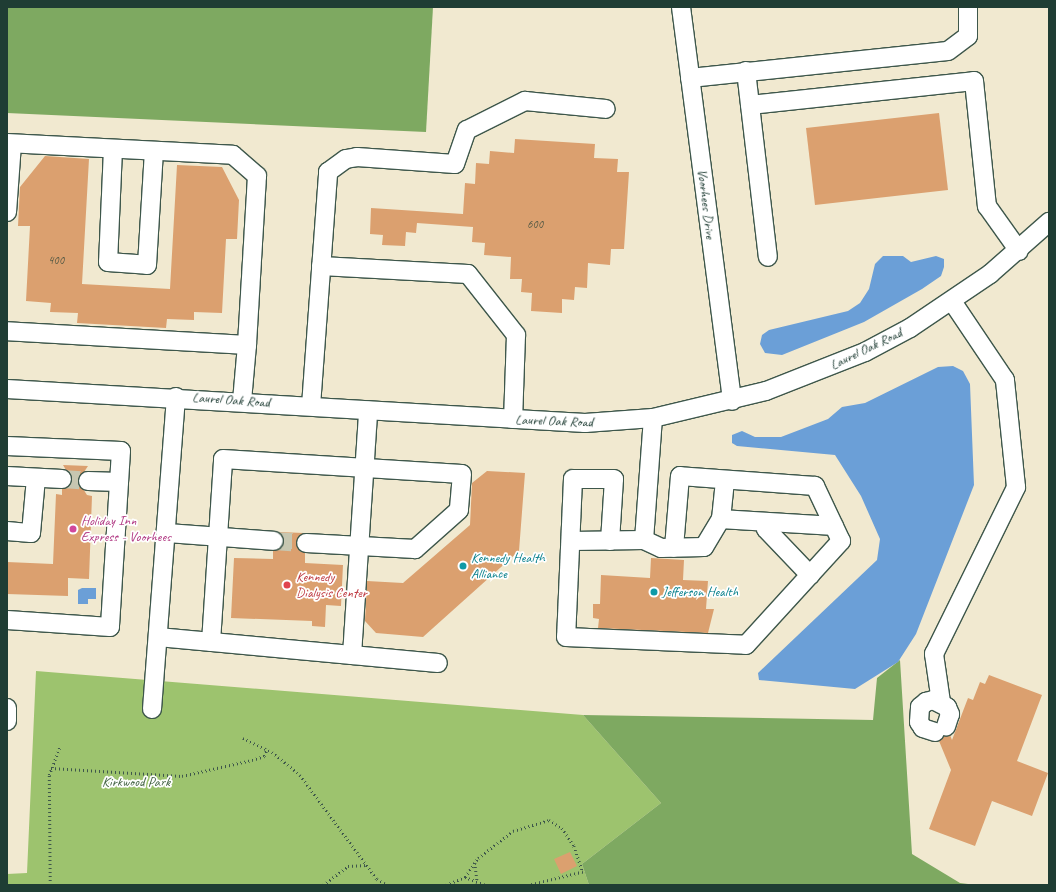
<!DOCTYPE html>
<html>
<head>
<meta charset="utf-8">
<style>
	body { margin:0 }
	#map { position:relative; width:1056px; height:892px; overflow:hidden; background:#f1e9d0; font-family:Caveat,sans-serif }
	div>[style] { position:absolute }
	.green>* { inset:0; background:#9dc36e }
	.forest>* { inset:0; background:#7ea961 }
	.water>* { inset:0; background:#6b9fd7 }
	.building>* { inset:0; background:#dba06f }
	.minor-tunnel>* { height:18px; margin-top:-9px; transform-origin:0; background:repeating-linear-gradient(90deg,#c7c7b1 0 18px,transparent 0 27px) }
	.path>* { height:2.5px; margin-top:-1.25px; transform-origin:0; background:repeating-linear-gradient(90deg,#3e574b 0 1px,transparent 0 4px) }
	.roads { filter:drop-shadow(1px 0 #3e574b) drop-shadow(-1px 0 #3e574b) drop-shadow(0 1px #3e574b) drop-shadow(0 -1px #3e574b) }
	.minor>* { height:18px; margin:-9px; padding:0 9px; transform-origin:9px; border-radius:9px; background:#fff }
	.dots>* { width:11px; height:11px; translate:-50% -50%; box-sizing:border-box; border:2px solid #fff; border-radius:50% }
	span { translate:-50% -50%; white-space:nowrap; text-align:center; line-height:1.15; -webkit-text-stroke:3.5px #fff; paint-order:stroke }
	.number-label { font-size:12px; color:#4e5643 }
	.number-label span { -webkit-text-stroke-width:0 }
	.street-label { font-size:14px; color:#1f3d34 }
	.hotel-label { font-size:14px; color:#b23c85 }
	.left { translate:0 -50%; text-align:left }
	.culture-label { font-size:14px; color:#0d838f }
	.health-label { font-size:14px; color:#be3a42 }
	.park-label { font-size:14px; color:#456545 }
	.frame { position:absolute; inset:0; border:8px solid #1f3d34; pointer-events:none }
</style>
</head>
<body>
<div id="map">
	<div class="green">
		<div style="clip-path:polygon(36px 671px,583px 715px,661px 803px,582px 864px,589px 885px,7px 885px,7px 874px,27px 873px)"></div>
	</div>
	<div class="forest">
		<div style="clip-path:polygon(7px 7px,433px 7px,426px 132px,7px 113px)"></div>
		<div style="clip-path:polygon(900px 660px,912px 854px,960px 883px,976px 885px,589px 885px,582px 864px,661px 803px,583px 715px,873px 720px,877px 678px)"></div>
	</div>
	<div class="water">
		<div style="clip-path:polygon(883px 256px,903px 256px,911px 262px,936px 256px,944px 259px,944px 267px,941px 276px,922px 289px,864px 322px,782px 355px,765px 353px,760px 344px,762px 335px,769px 330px,848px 311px,860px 303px,869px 289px,875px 264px)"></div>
		<div style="clip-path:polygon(953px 366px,963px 371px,970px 384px,974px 485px,916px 634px,898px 662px,855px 689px,759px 680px,758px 673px,877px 560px,880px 539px,861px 496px,835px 455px,737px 446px,732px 443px,732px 435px,742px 431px,755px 437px,781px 437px,828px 419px,842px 407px,865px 403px,938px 367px)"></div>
		<div style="clip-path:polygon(82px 588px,96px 588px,96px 599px,88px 599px,88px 604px,78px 604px,78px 590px)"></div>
	</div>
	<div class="building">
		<div style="clip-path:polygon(939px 113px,948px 190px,815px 205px,806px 128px)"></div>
		<div style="clip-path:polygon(515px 139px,595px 144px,594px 158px,618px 159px,617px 172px,629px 172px,624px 249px,611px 249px,610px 265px,588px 263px,587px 288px,575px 287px,574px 300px,562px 299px,562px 313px,531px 311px,532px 293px,521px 292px,522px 279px,510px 279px,511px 257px,484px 255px,485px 243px,472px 242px,473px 227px,417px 223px,416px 233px,406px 232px,405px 246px,382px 245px,383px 235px,370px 234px,371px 208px,463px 214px,465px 183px,475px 184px,476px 163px,489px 164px,490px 151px,514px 153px)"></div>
		<div style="clip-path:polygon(45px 156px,89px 159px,82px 284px,170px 289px,177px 165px,222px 167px,239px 200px,237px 239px,226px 239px,222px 313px,194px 312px,194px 320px,167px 319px,166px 328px,77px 323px,78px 313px,50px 312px,51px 303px,26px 301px,30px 226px,18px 226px,20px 187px)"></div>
		<div style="clip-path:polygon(63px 465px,88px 466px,78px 481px,87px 495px,92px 496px,89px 579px,68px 578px,68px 596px,7px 594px,7px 562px,53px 564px,56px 494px,62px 495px,62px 489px,72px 480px)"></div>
		<div style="clip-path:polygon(487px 471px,525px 473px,519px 551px,423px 637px,376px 633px,365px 621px,367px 581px,403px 583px,470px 525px,472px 483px)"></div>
		<div style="clip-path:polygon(279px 532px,304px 533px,296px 543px,305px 553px,305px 563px,343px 565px,341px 606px,326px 605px,325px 627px,312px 626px,312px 621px,231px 618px,234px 558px,273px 559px,273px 551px,284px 542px)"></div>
		<div style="clip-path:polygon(651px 558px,684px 560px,683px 580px,708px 581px,706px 609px,714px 609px,708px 633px,598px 628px,599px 619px,593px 618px,593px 604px,600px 604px,601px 575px,650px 578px)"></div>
		<div style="clip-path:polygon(989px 675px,1042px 695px,1017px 761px,1048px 773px,1032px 816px,992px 801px,975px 846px,929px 829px,951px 770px,939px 741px,944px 736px,950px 735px,952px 740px,968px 698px,973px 700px,980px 682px,985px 684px)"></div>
		<div style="clip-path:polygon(570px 852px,577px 866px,561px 874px,554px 859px)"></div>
	</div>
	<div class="minor-tunnel">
		<div style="left:62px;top:479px;width:26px;rotate:4deg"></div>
		<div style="left:274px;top:541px;width:32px;rotate:4deg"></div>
	</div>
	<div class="path">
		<div style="left:243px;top:738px;width:32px;rotate:26deg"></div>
		<div style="left:272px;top:752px;width:36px;rotate:39deg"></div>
		<div style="left:300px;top:775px;width:129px;rotate:53.5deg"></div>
		<div style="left:377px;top:879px;width:12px;rotate:31deg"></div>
		<div style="left:51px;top:768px;width:131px;rotate:3.5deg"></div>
		<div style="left:182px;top:776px;width:72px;rotate:-12.9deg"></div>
		<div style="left:252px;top:760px;width:13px;rotate:-18deg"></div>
		<div style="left:264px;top:756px;width:8px;rotate:-67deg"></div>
		<div style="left:475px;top:863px;width:17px;rotate:83deg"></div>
		<div style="left:465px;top:877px;width:23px;rotate:-56deg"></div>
		<div style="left:478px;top:858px;width:44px;rotate:-37.6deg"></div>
		<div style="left:513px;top:831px;width:38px;rotate:-17deg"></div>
		<div style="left:549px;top:820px;width:15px;rotate:32deg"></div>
		<div style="left:562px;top:828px;width:22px;rotate:56deg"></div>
		<div style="left:574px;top:846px;width:28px;rotate:71deg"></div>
		<div style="left:583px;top:872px;width:55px;rotate:166.2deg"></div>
		<div style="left:50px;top:885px;width:110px;rotate:-90.5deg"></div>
		<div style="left:49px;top:775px;width:30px;rotate:-69deg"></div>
		<div style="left:323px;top:885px;width:31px;rotate:-37deg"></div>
		<div style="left:348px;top:866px;width:19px;rotate:-3deg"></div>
		<div style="left:446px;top:885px;width:21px;rotate:-23deg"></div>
		<div style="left:465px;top:877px;width:22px;rotate:21deg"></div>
	</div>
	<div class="roads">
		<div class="minor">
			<div style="left:681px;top:7px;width:397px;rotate:82.6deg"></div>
			<div style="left:746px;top:71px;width:187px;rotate:83.3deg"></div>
			<div style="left:690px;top:78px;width:259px;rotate:-6deg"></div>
			<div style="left:948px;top:51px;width:25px;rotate:-37deg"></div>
			<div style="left:968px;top:36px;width:29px;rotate:-90deg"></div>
			<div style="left:750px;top:105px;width:225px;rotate:-6.1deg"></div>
			<div style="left:974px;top:81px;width:126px;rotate:84.1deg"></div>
			<div style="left:987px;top:206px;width:55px;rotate:54.6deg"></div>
			<div style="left:7px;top:143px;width:226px;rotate:3deg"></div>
			<div style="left:233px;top:155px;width:32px;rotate:41deg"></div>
			<div style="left:257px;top:176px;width:169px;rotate:93.4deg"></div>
			<div style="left:247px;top:345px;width:240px;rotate:-176.7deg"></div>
			<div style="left:113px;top:149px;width:113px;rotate:92.5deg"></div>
			<div style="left:108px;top:262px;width:39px;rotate:4deg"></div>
			<div style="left:147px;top:265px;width:114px;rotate:-86.5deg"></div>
			<div style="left:7px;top:212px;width:68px;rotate:-85.8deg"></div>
			<div style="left:321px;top:266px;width:147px;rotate:3.1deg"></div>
			<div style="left:468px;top:274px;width:78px;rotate:51.8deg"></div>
			<div style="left:516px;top:335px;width:84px;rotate:92deg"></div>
			<div style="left:7px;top:389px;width:579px;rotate:3.37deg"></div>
			<div style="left:585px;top:423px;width:68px;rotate:-4.2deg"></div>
			<div style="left:653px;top:418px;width:116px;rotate:-13.4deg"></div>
			<div style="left:766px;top:391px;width:106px;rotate:-21.5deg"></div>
			<div style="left:865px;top:352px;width:51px;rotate:-28.1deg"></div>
			<div style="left:910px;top:328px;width:97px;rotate:-34deg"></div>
			<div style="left:990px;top:274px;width:79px;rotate:-41.4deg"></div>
			<div style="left:242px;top:401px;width:56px;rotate:-84.9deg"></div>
			<div style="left:311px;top:406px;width:235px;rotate:-85.8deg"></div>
			<div style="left:328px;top:172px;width:22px;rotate:-36deg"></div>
			<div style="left:346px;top:159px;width:11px;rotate:-10deg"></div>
			<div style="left:357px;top:157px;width:98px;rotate:4.1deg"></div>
			<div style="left:455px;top:164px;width:36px;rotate:-71deg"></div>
			<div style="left:467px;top:130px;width:65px;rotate:-26.6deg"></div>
			<div style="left:525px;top:101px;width:81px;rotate:5.6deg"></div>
			<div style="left:7px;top:446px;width:114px;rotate:2.5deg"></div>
			<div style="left:121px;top:451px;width:176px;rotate:93.6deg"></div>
			<div style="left:110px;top:627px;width:103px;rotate:-176.1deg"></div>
			<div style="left:7px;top:476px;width:55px;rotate:3.1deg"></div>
			<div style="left:88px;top:481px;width:31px;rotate:2deg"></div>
			<div style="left:721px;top:519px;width:39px;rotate:-84deg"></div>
			<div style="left:766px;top:522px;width:7px;rotate:90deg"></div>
			<div style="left:766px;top:529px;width:64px;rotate:46.3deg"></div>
			<div style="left:7px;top:531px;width:24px;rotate:5deg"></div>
			<div style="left:31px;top:533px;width:55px;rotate:-84.8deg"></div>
			<div style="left:166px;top:533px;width:108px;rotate:4.2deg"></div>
			<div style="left:644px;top:540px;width:122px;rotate:-85.8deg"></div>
			<div style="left:571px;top:541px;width:73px;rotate:-0.8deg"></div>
			<div style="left:644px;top:540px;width:19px;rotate:25deg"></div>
			<div style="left:661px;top:548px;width:43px;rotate:-1.3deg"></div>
			<div style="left:704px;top:547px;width:33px;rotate:-59deg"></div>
			<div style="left:721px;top:519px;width:113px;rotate:3.5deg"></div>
			<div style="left:610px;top:541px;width:62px;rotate:-86.3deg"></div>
			<div style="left:614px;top:479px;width:41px;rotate:180deg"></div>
			<div style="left:573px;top:479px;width:158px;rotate:92.5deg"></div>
			<div style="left:566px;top:637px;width:180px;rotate:2.5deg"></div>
			<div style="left:746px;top:645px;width:141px;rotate:-47.6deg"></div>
			<div style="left:841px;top:541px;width:61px;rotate:-115.3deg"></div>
			<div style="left:815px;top:486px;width:135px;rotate:-175.8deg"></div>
			<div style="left:680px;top:476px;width:72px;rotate:94.8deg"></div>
			<div style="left:158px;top:637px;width:281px;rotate:5.3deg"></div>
			<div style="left:211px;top:642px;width:183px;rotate:-86.2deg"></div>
			<div style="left:223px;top:459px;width:239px;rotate:3.6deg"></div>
			<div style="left:462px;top:474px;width:36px;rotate:95deg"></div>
			<div style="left:459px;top:510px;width:59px;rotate:138.4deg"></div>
			<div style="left:415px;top:549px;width:109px;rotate:-176.8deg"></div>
			<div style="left:352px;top:655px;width:245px;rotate:-86.2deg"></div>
			<div style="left:941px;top:702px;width:49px;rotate:-98.3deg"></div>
			<div style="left:934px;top:654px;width:186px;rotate:-63.8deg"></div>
			<div style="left:1016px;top:487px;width:108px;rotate:-95.9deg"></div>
			<div style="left:1005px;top:380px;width:95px;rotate:-123.9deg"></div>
			<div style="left:7px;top:708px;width:13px;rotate:90deg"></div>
			<div style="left:152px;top:709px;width:313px;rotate:-85.6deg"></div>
			<div style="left:935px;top:732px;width:13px;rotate:-162deg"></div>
			<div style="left:923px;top:728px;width:7px;rotate:-124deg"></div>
			<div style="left:919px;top:722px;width:15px;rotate:-86deg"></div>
			<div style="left:920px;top:707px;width:8px;rotate:-40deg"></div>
			<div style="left:926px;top:702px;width:7px;rotate:-16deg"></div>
			<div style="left:933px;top:700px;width:16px;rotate:27deg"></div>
			<div style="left:947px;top:707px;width:8px;rotate:67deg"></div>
			<div style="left:950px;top:714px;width:13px;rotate:108deg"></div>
		</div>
	</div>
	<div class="dots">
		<div style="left:73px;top:529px;background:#d1479c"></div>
		<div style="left:463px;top:566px;background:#0f9aa8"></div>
		<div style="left:287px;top:585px;background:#e0444e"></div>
		<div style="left:654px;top:592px;background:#0f9aa8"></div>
	</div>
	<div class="number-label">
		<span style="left:535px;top:225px">600</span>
		<span style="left:56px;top:261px">400</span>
	</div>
	<div class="street-label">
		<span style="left:706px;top:204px;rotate:83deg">Voorhees Drive</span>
		<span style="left:866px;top:349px;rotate:-26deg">Laurel Oak Road</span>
		<span style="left:231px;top:400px;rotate:4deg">Laurel Oak Road</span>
		<span style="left:554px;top:421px;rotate:2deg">Laurel Oak Road</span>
	</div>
	<div class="hotel-label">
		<span class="left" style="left:81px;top:529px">Holiday Inn<br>Express - Voorhees</span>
	</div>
	<div class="culture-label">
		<span class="left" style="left:471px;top:566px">Kennedy Health<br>Alliance</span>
		<span class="left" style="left:662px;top:592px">Jefferson Health</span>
	</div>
	<div class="health-label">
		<span class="left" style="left:296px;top:585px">Kennedy<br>Dialysis Center</span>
	</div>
	<div class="park-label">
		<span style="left:136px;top:782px">Kirkwood Park</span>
	</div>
	<div class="frame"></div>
</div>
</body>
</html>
